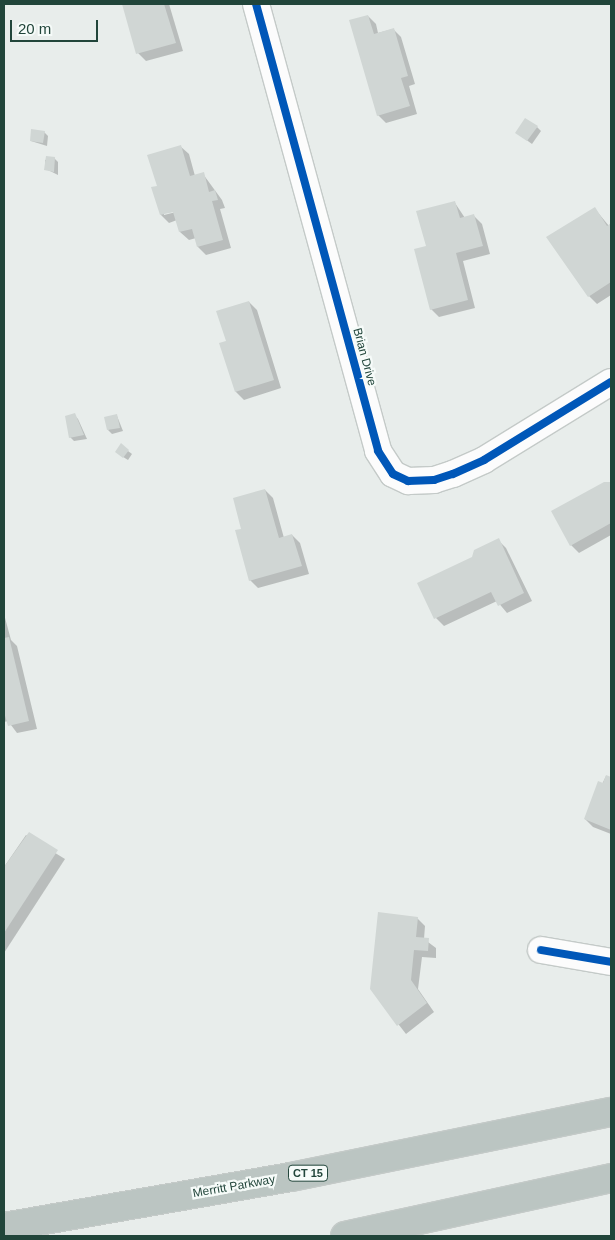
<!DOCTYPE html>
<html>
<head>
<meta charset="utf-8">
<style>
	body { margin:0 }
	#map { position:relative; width:615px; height:1240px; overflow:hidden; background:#e8edeb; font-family:Helvetica,sans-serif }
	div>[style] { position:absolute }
	.shadow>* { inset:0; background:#0003 }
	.building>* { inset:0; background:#d0d6d4 }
	.roads { filter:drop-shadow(1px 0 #c4cac8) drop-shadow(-1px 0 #c4cac8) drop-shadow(0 1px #c4cac8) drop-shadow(0 -1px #c4cac8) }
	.minor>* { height:26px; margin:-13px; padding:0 13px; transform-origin:13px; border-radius:13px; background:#fcfcfc }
	.motorway>* { height:28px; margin:-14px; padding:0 14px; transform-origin:14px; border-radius:14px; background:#bbc5c2 }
	.cycleway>* { height:8px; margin:-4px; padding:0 4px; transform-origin:4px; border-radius:4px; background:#0057b8 }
	span { translate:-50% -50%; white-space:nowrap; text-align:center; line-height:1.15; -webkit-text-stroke:4.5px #f6fbf9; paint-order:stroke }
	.shield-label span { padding:1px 4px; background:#f6fbf9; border:1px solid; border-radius:4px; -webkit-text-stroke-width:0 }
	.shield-label { font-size:11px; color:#21453a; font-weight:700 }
	.street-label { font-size:12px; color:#21453a }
	.frame { position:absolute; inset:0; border:5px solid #21453a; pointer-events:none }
	.scale { position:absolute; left:10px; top:20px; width:88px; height:22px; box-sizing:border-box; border:2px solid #21453a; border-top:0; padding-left:6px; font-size:15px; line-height:18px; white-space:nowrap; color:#21453a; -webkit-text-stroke:4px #f6fbf9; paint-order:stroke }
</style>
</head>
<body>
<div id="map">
	<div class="shadow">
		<div style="clip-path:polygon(123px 4px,169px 4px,183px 51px,146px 61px,138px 53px)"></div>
		<div style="clip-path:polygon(368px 16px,376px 24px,378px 33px,393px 29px,401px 37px,415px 84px,409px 86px,417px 114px,386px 123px,378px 115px)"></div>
		<div style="clip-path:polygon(537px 127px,541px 131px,532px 144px,517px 133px)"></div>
		<div style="clip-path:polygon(44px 132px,48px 136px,47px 146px,31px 141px)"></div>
		<div style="clip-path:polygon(evenodd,180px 146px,189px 154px,195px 176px,203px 174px,222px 200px,225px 208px,220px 209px,231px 248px,206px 255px,198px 247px,196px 238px,189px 240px,180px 232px,177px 220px,169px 223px,161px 215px,158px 187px,180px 146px,180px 211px,164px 215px,164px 213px,180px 211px)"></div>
		<div style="clip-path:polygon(54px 158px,58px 162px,58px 175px,46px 169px,45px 160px)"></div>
		<div style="clip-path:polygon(455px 203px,465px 218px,474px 216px,482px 224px,490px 254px,463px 261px,475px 308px,439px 317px,431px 309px,427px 247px)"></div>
		<div style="clip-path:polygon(595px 209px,609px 226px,611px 225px,611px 295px,597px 304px,589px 296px)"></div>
		<div style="clip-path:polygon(249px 302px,257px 310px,281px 388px,244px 400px,236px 392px,221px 344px,228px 342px)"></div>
		<div style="clip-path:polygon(74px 415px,78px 419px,87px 439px,74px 441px,70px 437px)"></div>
		<div style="clip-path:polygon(117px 416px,123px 431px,112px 434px,108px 430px)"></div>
		<div style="clip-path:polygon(128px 451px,132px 454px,128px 460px,120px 455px)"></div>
		<div style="clip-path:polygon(611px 482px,611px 535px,579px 553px,571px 545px,553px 512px)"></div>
		<div style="clip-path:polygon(265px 490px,273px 498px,284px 538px,292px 535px,300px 543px,309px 574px,258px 588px,250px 580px,243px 529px)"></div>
		<div style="clip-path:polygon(498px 540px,506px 548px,532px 601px,507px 613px,497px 601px,444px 626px,436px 618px,473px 558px)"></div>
		<div style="clip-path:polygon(4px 614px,11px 640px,17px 646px,37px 729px,17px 733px,8px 721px,4px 722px)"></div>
		<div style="clip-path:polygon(606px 776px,611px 778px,611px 834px,593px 827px,585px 819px)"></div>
		<div style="clip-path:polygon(26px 835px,65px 859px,4px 953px,4px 867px)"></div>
		<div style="clip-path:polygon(417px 918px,425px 926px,424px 939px,436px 948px,436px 958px,422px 957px,418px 989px,434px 1012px,406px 1034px,371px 989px)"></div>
	</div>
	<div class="building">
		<div style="clip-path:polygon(122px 4px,164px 4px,176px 43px,136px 54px)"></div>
		<div style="clip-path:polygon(368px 15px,374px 34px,394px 28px,408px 76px,401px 78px,410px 106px,377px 116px,349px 20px)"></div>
		<div style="clip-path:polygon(525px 118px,538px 126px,527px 141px,515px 133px)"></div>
		<div style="clip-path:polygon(31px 129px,45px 131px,43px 143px,30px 141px)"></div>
		<div style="clip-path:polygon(181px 145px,190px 176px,204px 172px,209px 192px,215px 190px,218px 200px,212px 201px,223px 240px,197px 247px,192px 229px,179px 232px,173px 212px,160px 215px,151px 187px,157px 186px,147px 155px)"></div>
		<div style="clip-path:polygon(46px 156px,55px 157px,54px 172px,44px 170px)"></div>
		<div style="clip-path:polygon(455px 201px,460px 218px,474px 214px,483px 246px,456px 253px,468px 300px,430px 310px,414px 249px,426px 246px,416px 211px)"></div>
		<div style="clip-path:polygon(595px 207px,607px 226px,611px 223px,611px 282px,588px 297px,546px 237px)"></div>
		<div style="clip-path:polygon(249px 301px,274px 380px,235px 392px,219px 343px,226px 341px,216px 311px)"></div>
		<div style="clip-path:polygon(75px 413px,84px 435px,69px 438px,65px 416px)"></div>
		<div style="clip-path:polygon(117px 414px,120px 428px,107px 430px,104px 417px)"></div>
		<div style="clip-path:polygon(121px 443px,129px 450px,123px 458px,115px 452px)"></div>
		<div style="clip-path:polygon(604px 482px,611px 482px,611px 523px,570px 546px,551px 511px)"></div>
		<div style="clip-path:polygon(265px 489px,279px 538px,292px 534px,302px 566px,249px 581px,235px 530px,241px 529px,233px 498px)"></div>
		<div style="clip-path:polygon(499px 538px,524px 593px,498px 606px,491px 592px,434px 619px,417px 583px,472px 557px,474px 550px)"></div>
		<div style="clip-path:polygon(9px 637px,29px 721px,8px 726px,4px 712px,4px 638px)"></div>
		<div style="clip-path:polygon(606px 775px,611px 777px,611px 830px,584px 819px,598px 781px,603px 783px)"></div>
		<div style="clip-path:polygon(29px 832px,58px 850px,4px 933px,4px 867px)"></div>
		<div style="clip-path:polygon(378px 912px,418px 917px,416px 937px,429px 938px,428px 951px,414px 950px,411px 980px,427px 1003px,397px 1026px,370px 989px)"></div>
	</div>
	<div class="roads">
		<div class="minor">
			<div style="left:256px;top:4px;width:463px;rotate:74.7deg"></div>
			<div style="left:378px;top:451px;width:27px;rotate:57deg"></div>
			<div style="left:393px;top:474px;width:17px;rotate:25deg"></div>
			<div style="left:408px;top:481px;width:26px;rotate:-2deg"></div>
			<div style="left:434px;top:480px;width:20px;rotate:-18deg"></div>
			<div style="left:453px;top:474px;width:34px;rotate:-24deg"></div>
			<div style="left:484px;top:460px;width:149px;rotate:-31.6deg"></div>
			<div style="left:541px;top:950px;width:71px;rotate:9.7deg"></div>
		</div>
		<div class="motorway">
			<div style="left:4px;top:1227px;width:291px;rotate:-9.9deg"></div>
			<div style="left:291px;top:1177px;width:327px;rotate:-11.5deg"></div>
			<div style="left:345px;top:1236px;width:272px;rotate:-12.3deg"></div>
		</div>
	</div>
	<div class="cycleway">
		<div style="left:256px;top:4px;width:463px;rotate:74.7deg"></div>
		<div style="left:378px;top:451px;width:27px;rotate:57deg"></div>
		<div style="left:393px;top:474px;width:17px;rotate:25deg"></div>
		<div style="left:408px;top:481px;width:26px;rotate:-2deg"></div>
		<div style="left:434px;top:480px;width:20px;rotate:-18deg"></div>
		<div style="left:453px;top:474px;width:34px;rotate:-24deg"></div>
		<div style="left:484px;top:460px;width:149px;rotate:-31.6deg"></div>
		<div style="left:541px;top:950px;width:71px;rotate:9.7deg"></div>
	</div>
	<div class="shield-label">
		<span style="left:308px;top:1173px">CT 15</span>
	</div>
	<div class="street-label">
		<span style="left:364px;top:357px;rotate:75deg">Brian Drive</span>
		<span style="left:234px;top:1187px;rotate:-10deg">Merritt Parkway</span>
	</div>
	<div class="frame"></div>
	<div class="scale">20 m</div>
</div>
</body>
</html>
